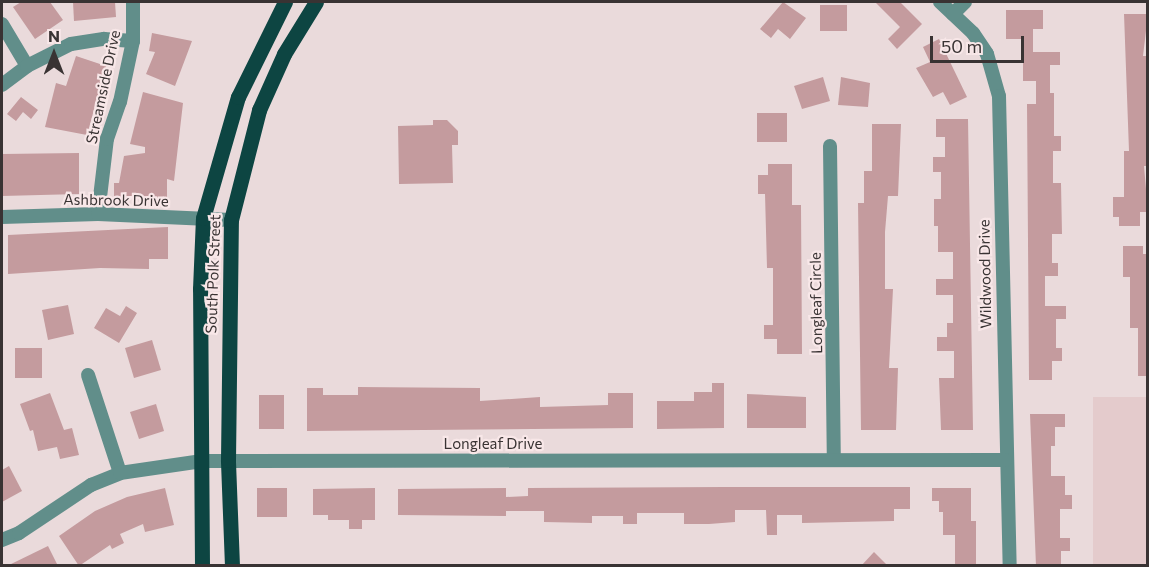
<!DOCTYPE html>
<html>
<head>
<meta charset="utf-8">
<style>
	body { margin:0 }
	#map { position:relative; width:1149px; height:567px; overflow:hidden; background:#eadadb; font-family:Commissioner,sans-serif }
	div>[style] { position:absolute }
	.built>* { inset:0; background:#e4cbcc }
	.building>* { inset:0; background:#c49b9e }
	.minor>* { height:14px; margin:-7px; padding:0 7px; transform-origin:7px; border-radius:7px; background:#618e8a }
	.major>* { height:15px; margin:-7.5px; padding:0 7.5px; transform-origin:7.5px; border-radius:7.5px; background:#0d4542 }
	span { translate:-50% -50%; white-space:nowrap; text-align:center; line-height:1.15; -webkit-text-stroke:4.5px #f8e7e8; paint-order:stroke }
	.street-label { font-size:15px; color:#393333 }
	.frame { position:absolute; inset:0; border:3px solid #393333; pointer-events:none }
	.north { position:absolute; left:24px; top:24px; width:60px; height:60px; -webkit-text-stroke:4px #f8e7e8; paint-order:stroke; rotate:0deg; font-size:16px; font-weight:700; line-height:24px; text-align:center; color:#393333 }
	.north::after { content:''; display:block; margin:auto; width:21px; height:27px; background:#393333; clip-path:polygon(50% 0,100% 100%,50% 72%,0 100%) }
	.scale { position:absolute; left:930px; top:36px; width:94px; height:27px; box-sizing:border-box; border:3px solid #393333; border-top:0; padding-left:8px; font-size:18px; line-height:21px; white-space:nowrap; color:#393333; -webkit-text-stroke:4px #f8e7e8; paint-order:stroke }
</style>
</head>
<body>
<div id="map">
	<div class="built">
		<div style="clip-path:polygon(1093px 397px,1147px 397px,1147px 565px,1093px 565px)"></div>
	</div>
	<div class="building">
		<div style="clip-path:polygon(21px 2px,50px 2px,63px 20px,35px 39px,13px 7px)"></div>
		<div style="clip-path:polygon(73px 2px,115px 2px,116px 17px,74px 21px)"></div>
		<div style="clip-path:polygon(783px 2px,806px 18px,790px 39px,778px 29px,771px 38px,760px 29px)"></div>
		<div style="clip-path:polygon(875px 2px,900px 2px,922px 24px,897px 49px,888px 39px,900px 27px)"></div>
		<div style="clip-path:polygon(820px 5px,847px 5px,847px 31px,820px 31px)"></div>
		<div style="clip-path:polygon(1006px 10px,1043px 10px,1043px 29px,1033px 29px,1033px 52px,1060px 52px,1060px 65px,1050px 65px,1050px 93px,1054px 93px,1054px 136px,1061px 136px,1061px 151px,1053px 151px,1053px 183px,1061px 183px,1062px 234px,1052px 234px,1052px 263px,1058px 263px,1058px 276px,1045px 276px,1045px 306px,1066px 306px,1066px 319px,1056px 319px,1056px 348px,1062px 348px,1062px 361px,1052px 361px,1052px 380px,1029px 380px,1027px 104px,1036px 104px,1036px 81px,1023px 81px,1023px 39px,1006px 39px)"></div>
		<div style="clip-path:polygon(1124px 14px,1148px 14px,1143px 56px,1148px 56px,1148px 166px,1144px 166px,1148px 212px,1140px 212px,1140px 226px,1119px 226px,1119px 217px,1113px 217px,1113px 197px,1124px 197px,1124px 151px,1129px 151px)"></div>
		<div style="clip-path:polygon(152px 33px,192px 41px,175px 86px,146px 74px,155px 52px,149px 51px)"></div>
		<div style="clip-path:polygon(939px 39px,967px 97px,950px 105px,943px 92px,933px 97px,916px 68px,930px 62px,923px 47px)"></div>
		<div style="clip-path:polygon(76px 56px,106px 66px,87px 135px,45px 127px,56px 83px,66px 86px)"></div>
		<div style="clip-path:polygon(823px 77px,830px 101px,802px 109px,794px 86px)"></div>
		<div style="clip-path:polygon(841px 77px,870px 83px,868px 107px,838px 105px)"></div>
		<div style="clip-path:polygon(143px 92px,183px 103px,174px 181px,167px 179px,167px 198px,114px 198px,114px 183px,119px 183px,124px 156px,145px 153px,145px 147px,130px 144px)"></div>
		<div style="clip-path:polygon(21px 97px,38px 110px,31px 119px,23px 112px,16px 121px,7px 114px)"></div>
		<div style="clip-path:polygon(757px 113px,787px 113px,787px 142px,757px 142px)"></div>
		<div style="clip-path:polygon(936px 119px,968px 119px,973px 430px,941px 430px,939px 378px,954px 378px,954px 351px,937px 351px,937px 337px,947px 337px,947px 323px,953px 323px,953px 295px,936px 295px,936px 279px,953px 279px,953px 252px,938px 252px,938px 226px,934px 226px,934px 199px,941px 199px,941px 172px,933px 172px,933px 157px,945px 157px,945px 137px,936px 137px)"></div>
		<div style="clip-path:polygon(433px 120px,447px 120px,458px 131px,458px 145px,452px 145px,453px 183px,399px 184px,398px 126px,433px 125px)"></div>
		<div style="clip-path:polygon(872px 124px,901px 124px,898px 196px,888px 196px,885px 232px,885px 289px,893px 289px,889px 368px,898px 368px,896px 430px,861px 430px,858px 203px,864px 203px,864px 171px,872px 171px)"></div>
		<div style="clip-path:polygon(79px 153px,79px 194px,2px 196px,2px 154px)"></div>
		<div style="clip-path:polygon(768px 164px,792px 164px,792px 205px,801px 205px,802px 354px,777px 354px,777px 339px,764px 339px,764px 325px,773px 325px,773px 268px,767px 268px,765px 194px,758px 194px,758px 175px,768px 175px)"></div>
		<div style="clip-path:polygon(168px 227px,168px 259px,149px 259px,149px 269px,100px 268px,8px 274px,8px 235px)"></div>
		<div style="clip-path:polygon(1123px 246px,1143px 246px,1143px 254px,1148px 254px,1148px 376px,1138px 376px,1138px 328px,1130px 328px,1130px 277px,1123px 277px)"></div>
		<div style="clip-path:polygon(68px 305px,74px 334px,48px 340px,42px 310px)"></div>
		<div style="clip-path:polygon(126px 306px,137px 313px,119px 343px,94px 328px,106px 308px,120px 316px)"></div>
		<div style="clip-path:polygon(152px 340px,161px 370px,134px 378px,125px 348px)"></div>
		<div style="clip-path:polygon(15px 348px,42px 348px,42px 378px,15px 378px)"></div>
		<div style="clip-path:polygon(712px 383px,724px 383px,724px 428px,657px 429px,657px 401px,694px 401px,694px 392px,712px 392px)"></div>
		<div style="clip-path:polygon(358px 387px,480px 388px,480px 401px,540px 397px,540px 407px,608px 405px,608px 393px,633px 393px,633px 428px,307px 431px,307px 388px,323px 388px,323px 395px,358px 395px)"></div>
		<div style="clip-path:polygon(50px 393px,64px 430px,72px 428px,79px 455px,60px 459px,57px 447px,38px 451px,33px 430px,30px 431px,20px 404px)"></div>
		<div style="clip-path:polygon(747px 394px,806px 397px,806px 428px,747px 428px)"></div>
		<div style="clip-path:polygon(259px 395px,284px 395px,284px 429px,259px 429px)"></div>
		<div style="clip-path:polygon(156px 404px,164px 431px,139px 439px,130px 412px)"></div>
		<div style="clip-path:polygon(1030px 414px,1065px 414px,1065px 427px,1055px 427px,1055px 446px,1051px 446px,1051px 476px,1065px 476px,1065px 495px,1072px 495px,1072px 509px,1060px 509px,1060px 538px,1070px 538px,1070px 551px,1061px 551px,1061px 566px,1036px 566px)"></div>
		<div style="clip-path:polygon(9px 466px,22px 491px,2px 502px,2px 470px)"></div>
		<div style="clip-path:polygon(724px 487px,910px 487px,910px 509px,894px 509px,894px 521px,802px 523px,802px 515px,777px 515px,777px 535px,767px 535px,766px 510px,735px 510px,735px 522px,709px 524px,684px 524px,684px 513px,637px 513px,637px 524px,623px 524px,623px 516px,592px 516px,592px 523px,544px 522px,544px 511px,506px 511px,506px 516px,398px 515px,398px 489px,506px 488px,506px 497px,528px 496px,528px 488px)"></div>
		<div style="clip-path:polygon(165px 488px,174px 525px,145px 532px,143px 524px,120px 534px,124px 543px,112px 549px,110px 545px,79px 566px,59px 536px,95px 511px,127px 497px)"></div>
		<div style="clip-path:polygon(257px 488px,287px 488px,287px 517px,257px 517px)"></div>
		<div style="clip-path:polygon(375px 488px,375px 520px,362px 520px,362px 529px,349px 529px,349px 520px,328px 520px,328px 515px,313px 515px,313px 489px)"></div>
		<div style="clip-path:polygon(932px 488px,971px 488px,971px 521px,976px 521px,976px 566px,955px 566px,955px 535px,943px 535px,943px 512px,939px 512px,939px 501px,932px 501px)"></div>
		<div style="clip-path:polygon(48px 546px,58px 566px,7px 566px)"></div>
		<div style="clip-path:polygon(874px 552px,888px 566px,861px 566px)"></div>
	</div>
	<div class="minor">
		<div style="left:940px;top:2px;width:45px;rotate:43.2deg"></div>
		<div style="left:973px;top:33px;width:25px;rotate:56deg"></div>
		<div style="left:987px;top:54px;width:44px;rotate:74.1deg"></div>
		<div style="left:999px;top:96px;width:470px;rotate:88.7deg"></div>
		<div style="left:953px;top:14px;width:17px;rotate:-45deg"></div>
		<div style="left:2px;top:24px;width:49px;rotate:59.2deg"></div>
		<div style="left:2px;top:85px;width:31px;rotate:-37deg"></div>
		<div style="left:27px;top:66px;width:49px;rotate:-26.6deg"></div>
		<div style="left:71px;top:44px;width:33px;rotate:-9deg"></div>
		<div style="left:104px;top:39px;width:29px;rotate:4deg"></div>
		<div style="left:830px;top:146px;width:313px;rotate:89.3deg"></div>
		<div style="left:98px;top:214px;width:76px;rotate:-83.2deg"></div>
		<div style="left:107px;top:139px;width:39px;rotate:-71deg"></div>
		<div style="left:120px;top:102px;width:62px;rotate:-78deg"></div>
		<div style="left:133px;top:41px;width:39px;rotate:-90deg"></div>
		<div style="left:2px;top:217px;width:96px;rotate:-1.8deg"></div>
		<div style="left:98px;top:214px;width:133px;rotate:2.6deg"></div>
		<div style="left:88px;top:375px;width:103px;rotate:71.9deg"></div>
		<div style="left:2px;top:540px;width:18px;rotate:-22deg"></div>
		<div style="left:19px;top:533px;width:87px;rotate:-33.7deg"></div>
		<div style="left:91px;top:485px;width:31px;rotate:-22deg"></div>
		<div style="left:120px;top:473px;width:83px;rotate:-8.3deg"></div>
		<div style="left:202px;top:461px;width:803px;rotate:-0.07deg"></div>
	</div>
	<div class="major">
		<div style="left:202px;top:566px;width:277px;rotate:-90.4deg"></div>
		<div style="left:200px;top:289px;width:71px;rotate:-87.6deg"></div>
		<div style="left:203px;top:218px;width:126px;rotate:-73.9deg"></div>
		<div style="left:238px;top:97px;width:106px;rotate:-63.7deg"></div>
		<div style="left:232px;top:566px;width:106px;rotate:-92.2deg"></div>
		<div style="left:228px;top:460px;width:240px;rotate:-89.3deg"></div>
		<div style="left:231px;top:220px;width:114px;rotate:-75.7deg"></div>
		<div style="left:259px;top:110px;width:61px;rotate:-65.9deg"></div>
		<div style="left:284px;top:54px;width:61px;rotate:-58.4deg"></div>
	</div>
	<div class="street-label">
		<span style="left:103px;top:87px;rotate:-78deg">Streamside Drive</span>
		<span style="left:116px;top:200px;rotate:1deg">Ashbrook Drive</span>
		<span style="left:213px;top:274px;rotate:-88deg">South Polk Street</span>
		<span style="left:985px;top:274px;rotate:-91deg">Wildwood Drive</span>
		<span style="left:816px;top:303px;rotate:-91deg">Longleaf Circle</span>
		<span style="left:493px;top:444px">Longleaf Drive</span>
	</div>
	<div class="frame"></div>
	<div class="north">N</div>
	<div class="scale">50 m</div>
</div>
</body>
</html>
